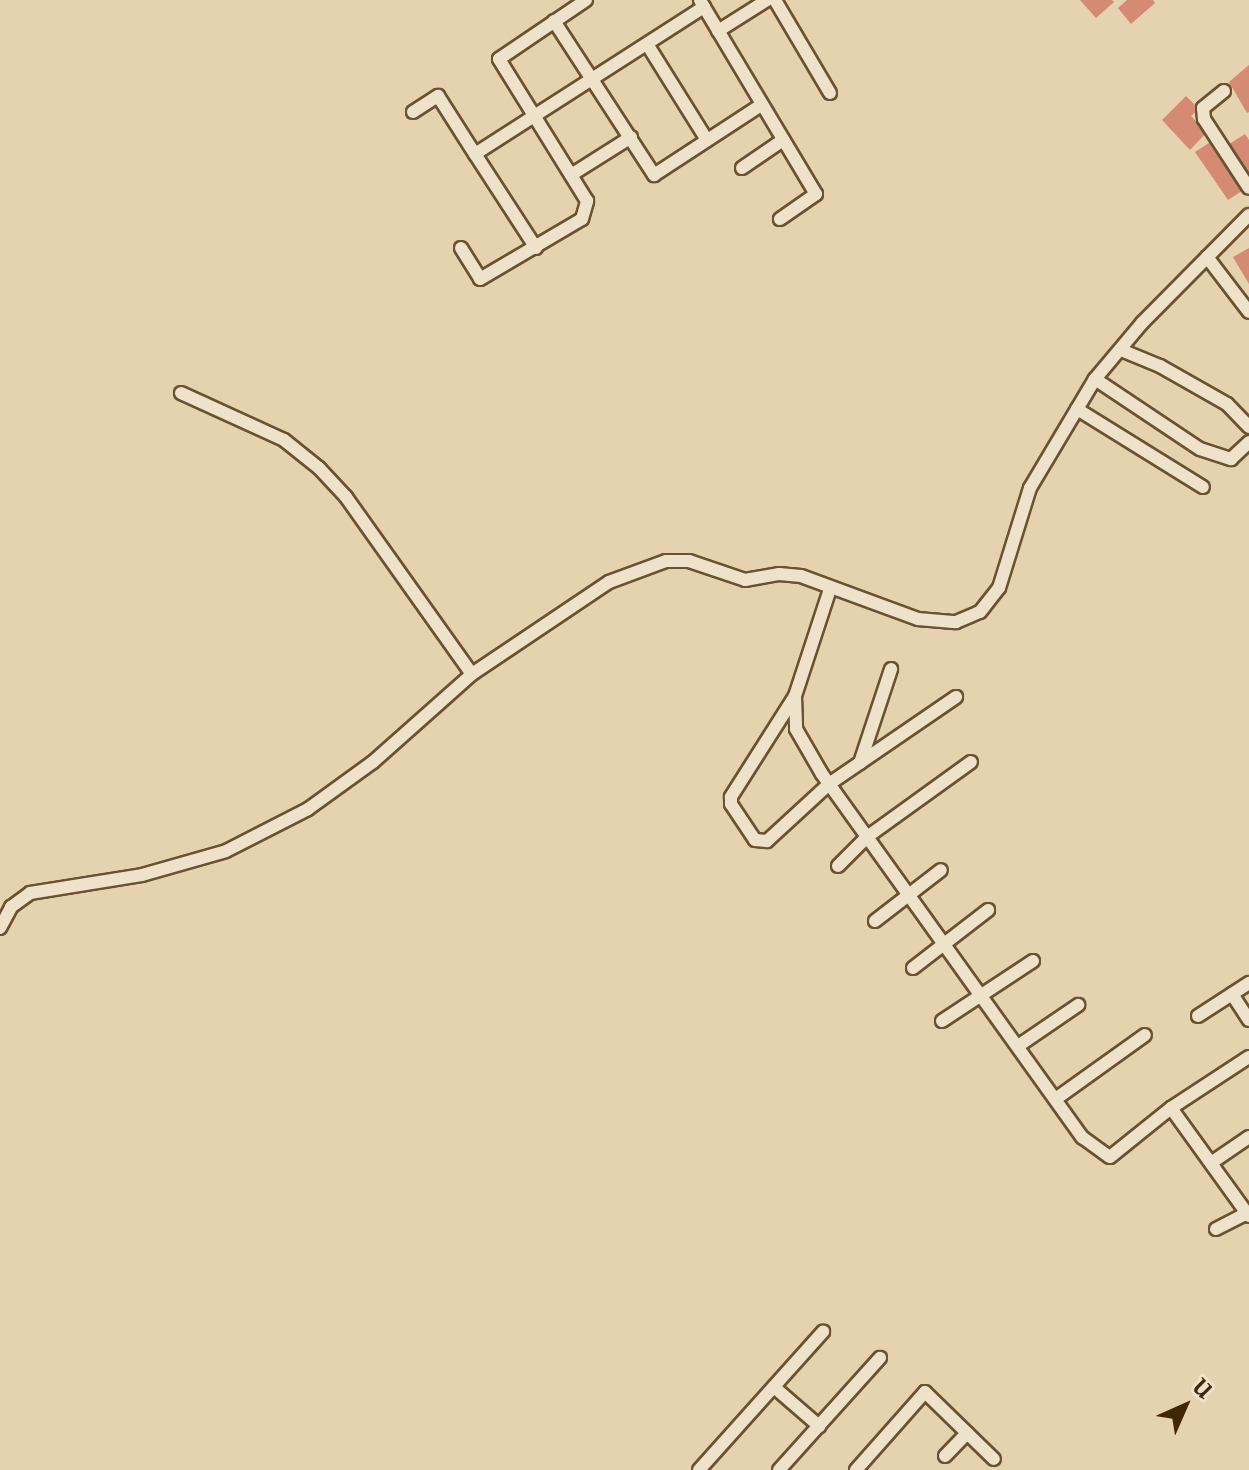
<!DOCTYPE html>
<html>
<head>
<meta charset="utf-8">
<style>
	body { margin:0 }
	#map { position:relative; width:1249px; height:1470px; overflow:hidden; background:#e5d3af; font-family:"IM FELL French Canon",serif }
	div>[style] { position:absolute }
	.building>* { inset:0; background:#d48a73 }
	.roads { filter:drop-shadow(2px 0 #6a5230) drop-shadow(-2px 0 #6a5230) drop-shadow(0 2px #6a5230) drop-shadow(0 -2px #6a5230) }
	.street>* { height:12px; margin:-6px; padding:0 6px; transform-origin:6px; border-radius:6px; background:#eee2cb }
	span { translate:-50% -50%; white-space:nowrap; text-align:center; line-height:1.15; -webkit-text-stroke:7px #eee2cb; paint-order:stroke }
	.north { position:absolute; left:1145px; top:1366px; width:80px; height:80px; -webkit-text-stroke:6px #eee2cb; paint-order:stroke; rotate:45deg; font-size:22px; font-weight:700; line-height:32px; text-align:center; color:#412706 }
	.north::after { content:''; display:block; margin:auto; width:28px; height:36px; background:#412706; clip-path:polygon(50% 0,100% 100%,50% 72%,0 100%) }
</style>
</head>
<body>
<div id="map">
	<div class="building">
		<div style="clip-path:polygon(1080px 0,1112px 0,1114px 2px,1096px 18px)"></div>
		<div style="clip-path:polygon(1127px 0,1153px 0,1155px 3px,1131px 24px,1118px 8px)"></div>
		<div style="clip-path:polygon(1249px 65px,1249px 112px,1247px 113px,1229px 82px)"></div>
		<div style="clip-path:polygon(1186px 96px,1199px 109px,1191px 116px,1207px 132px,1190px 150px,1162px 120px)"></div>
		<div style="clip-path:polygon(1245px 134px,1249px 140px,1249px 185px,1226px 146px)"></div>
		<div style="clip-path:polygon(1212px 141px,1245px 189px,1228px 200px,1195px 152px)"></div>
		<div style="clip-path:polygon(1249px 248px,1249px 284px,1233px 257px)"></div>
	</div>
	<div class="roads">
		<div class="street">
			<div style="left:775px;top:0;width:108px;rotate:59.4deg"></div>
			<div style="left:704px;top:7px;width:218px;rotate:59.1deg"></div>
			<div style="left:816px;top:194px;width:44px;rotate:145.2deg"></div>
			<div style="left:554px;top:21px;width:184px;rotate:57deg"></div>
			<div style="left:654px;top:175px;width:128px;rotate:-33.2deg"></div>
			<div style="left:718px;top:31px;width:58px;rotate:-32.3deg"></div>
			<div style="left:647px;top:44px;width:113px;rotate:58deg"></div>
			<div style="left:1224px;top:91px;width:27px;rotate:141deg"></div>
			<div style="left:1203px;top:108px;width:11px;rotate:85deg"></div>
			<div style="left:1204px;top:119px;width:82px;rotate:56.9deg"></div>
			<div style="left:413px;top:112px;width:30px;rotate:-33deg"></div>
			<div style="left:438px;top:96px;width:69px;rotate:57.5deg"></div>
			<div style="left:475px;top:154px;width:272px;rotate:-32.7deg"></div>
			<div style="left:704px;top:7px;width:8px;rotate:-120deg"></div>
			<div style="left:475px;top:154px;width:112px;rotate:57deg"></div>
			<div style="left:742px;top:168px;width:50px;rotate:-34.3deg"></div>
			<div style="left:571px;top:175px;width:71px;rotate:-32.3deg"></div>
			<div style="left:461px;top:248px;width:36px;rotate:58deg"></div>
			<div style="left:480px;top:279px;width:118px;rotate:-30.5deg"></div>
			<div style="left:582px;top:219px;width:19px;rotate:-74deg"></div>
			<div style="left:587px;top:201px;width:167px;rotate:-121.8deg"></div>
			<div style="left:499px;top:59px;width:105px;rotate:-34.1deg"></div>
			<div style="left:1207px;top:257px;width:69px;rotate:52.6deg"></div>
			<div style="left:1121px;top:350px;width:42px;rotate:22.3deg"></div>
			<div style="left:1160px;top:366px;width:77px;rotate:29.6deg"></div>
			<div style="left:1227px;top:404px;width:32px;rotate:46deg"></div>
			<div style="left:1095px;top:379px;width:126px;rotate:33.7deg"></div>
			<div style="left:1200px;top:449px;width:33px;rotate:18deg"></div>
			<div style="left:1231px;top:459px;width:25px;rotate:-43deg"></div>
			<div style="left:181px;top:393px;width:113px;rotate:24.5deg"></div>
			<div style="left:284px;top:440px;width:45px;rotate:38.7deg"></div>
			<div style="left:319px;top:468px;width:40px;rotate:47deg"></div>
			<div style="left:346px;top:497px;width:217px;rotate:54.6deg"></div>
			<div style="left:1077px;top:409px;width:148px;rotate:31.8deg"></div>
			<div style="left:830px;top:589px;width:113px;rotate:108.1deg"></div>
			<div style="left:795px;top:696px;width:33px;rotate:88deg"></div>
			<div style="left:796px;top:729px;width:52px;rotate:60deg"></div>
			<div style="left:822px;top:774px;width:447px;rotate:54.4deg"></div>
			<div style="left:1082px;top:1137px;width:34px;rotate:36deg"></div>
			<div style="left:1110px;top:1157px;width:78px;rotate:-38.8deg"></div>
			<div style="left:1171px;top:1108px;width:93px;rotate:-33.2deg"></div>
			<div style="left:795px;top:696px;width:120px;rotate:122.4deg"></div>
			<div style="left:731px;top:797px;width:7px;rotate:90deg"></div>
			<div style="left:731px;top:804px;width:43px;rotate:56.3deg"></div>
			<div style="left:755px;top:840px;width:12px;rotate:5deg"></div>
			<div style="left:767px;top:841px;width:84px;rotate:-42.6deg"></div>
			<div style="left:829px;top:784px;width:154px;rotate:-34.4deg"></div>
			<div style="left:860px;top:763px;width:99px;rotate:-71.7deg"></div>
			<div style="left:838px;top:866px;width:41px;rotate:-45deg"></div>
			<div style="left:867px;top:837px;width:128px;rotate:-35.8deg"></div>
			<div style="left:875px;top:921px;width:83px;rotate:-37.7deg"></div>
			<div style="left:0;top:928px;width:24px;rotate:-62deg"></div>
			<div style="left:11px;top:907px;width:24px;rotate:-36deg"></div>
			<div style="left:30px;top:893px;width:113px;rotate:-9.1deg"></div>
			<div style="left:142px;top:875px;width:87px;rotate:-15.9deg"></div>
			<div style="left:226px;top:851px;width:92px;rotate:-27.1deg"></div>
			<div style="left:308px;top:809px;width:80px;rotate:-35.9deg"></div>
			<div style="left:373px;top:762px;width:132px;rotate:-41.6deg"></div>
			<div style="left:472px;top:674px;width:165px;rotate:-33.9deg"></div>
			<div style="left:609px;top:582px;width:61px;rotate:-20.2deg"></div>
			<div style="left:666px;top:561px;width:23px"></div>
			<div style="left:689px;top:561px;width:59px;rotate:18.7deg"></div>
			<div style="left:745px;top:580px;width:35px;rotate:-10deg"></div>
			<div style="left:779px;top:574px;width:22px;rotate:5deg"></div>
			<div style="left:801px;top:576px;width:125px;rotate:20.2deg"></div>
			<div style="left:918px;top:619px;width:38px;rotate:5deg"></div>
			<div style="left:956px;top:622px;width:26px;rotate:-23deg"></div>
			<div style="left:980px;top:612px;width:31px;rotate:-52deg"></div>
			<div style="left:999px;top:588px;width:105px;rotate:-72.8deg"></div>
			<div style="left:1030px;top:488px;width:127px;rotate:-59.2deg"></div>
			<div style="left:1095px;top:379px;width:73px;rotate:-50deg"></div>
			<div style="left:1142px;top:323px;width:152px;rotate:-45.3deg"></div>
			<div style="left:913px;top:968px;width:95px;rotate:-37.7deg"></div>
			<div style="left:1232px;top:994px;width:31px;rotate:57deg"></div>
			<div style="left:1198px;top:1016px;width:61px;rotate:-32.9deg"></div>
			<div style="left:942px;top:1021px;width:109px;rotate:-33.4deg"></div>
			<div style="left:1018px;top:1046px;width:73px;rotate:-34.3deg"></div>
			<div style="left:1057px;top:1098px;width:108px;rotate:-35.6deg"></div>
			<div style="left:1171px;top:1108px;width:133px;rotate:54.2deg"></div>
			<div style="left:1211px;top:1163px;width:46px;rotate:-34.4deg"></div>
			<div style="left:1216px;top:1229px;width:37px;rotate:-27deg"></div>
			<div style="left:774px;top:1387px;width:60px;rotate:40.9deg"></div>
			<div style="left:945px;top:1456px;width:32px;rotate:-46deg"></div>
			<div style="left:699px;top:1470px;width:186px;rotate:-48.1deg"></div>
			<div style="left:779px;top:1470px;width:151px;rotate:-48deg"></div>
			<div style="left:856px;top:1470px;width:104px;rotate:-48.5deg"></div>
			<div style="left:925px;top:1392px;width:96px;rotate:44.2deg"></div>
		</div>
	</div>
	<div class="north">U</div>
</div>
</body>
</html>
